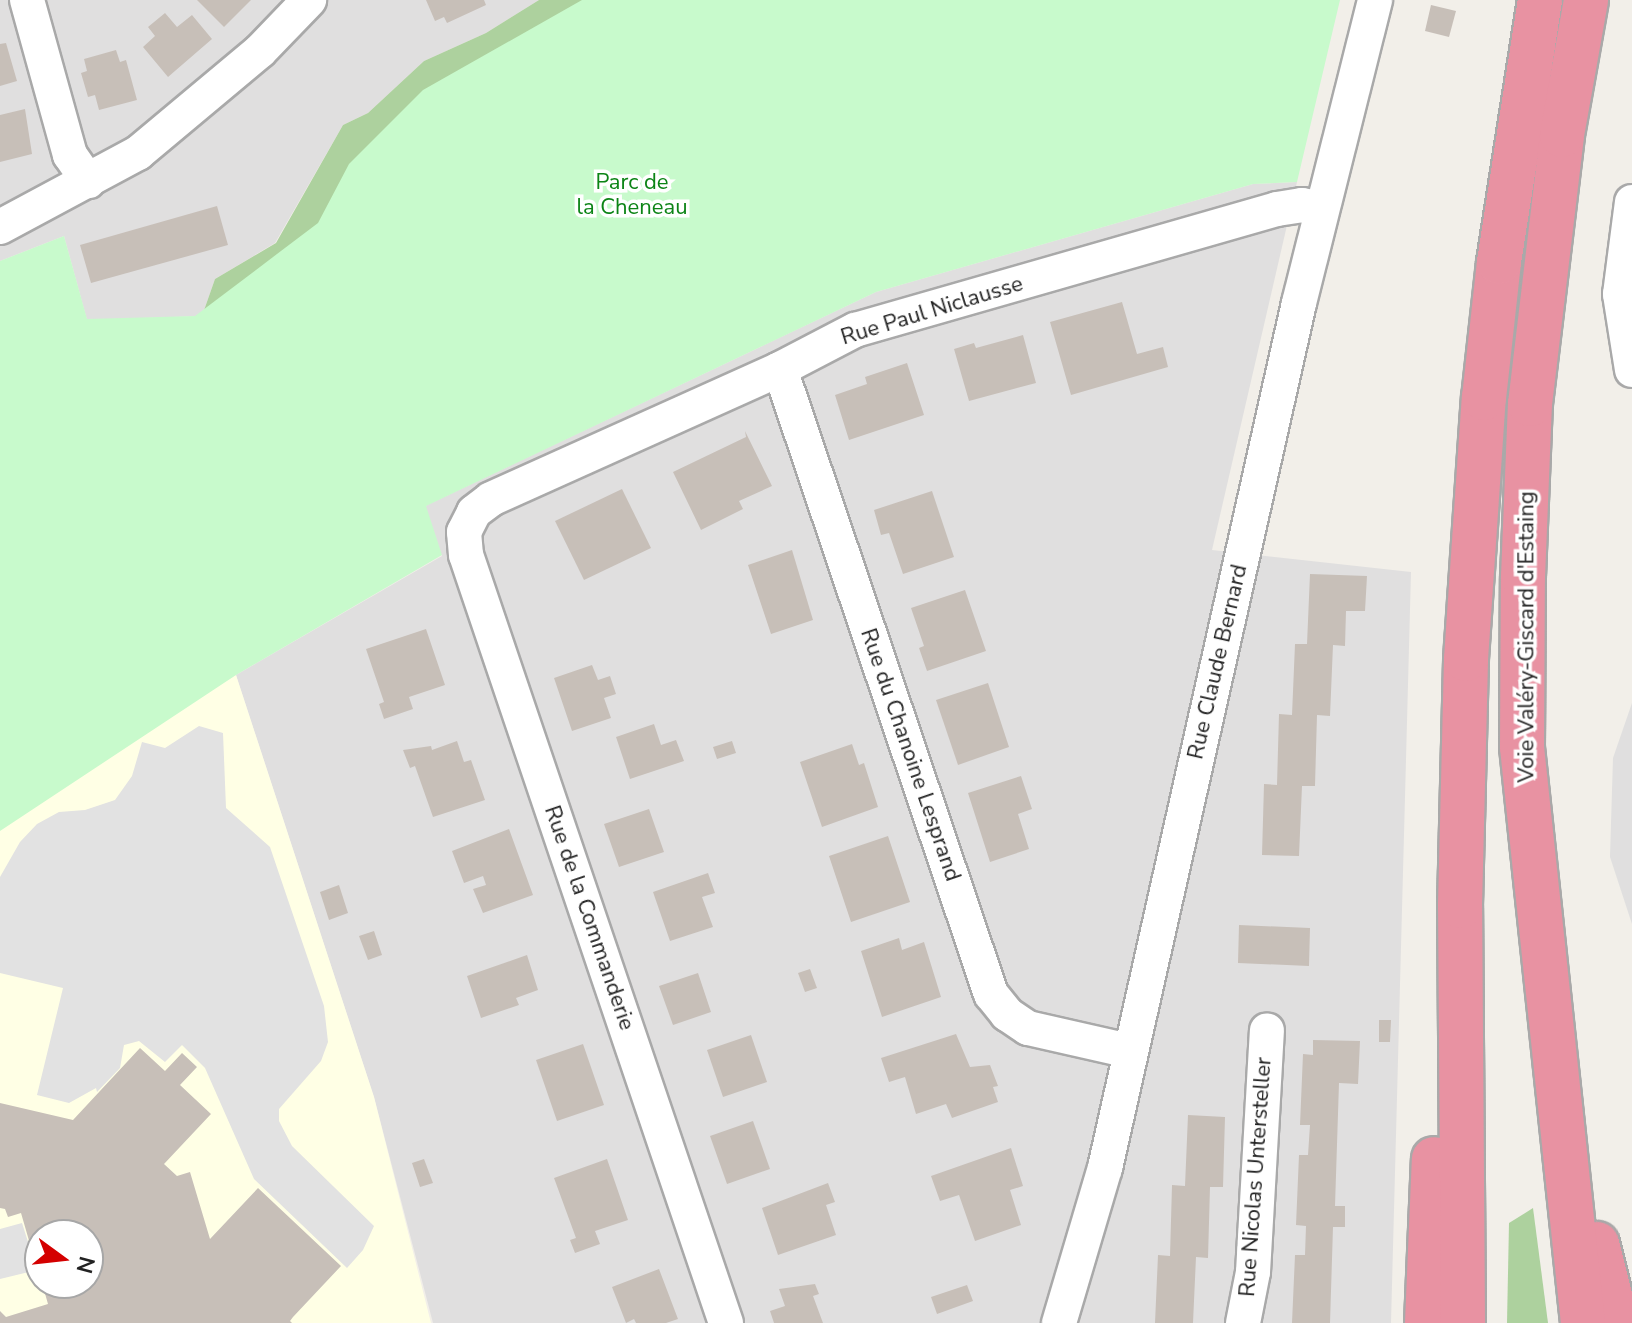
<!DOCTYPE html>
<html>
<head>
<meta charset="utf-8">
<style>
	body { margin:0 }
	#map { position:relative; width:1632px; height:1323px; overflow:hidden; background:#f2efe9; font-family:"Nunito Sans",sans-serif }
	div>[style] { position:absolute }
	.residential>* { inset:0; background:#e0dfdf }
	.education>* { inset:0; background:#ffffe5 }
	.forest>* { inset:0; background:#add19e }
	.park>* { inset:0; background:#c8facc }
	.parking>* { inset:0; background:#e2e2e2 }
	.building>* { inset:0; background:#c7bfb8 }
	.roads { filter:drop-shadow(2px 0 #a9a9a9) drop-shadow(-2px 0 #a9a9a9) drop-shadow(0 2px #a9a9a9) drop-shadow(0 -2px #a9a9a9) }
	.minor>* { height:34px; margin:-17px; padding:0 17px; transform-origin:17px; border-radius:17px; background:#fff }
	.highway>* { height:44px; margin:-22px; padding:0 22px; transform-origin:22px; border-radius:22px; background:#e892a2 }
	span { translate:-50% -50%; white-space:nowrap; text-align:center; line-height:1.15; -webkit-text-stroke:7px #fff; paint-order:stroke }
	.park-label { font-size:22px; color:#0c8416 }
	.street-label { font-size:22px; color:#222 }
	.north { position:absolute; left:24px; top:1219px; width:80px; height:80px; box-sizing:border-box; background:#fff; border:2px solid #a7a7a7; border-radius:50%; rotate:105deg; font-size:22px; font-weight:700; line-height:32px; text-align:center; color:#222 }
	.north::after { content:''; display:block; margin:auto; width:28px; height:36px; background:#d40000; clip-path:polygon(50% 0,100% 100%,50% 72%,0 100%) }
</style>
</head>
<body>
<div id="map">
	<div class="residential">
		<div style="clip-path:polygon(0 0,539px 0,486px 33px,424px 61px,368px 113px,343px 125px,275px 243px,215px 279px,202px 316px,87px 320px,64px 236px,0 261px)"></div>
		<div style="clip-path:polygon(1297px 182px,1212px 550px,1411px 572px,1391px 1323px,433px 1323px,374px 1097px,236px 675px,442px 556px,425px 506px,876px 292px,1253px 184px)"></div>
		<div style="clip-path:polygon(1632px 703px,1632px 924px,1610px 857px,1613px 758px)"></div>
	</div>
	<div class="education">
		<div style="clip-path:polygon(evenodd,236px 675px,374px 1097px,431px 1323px,0 1323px,0 820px,236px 675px,40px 1235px,88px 1235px,88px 1283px,40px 1283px,40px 1235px)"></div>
	</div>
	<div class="forest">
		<div style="clip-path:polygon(539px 0,697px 0,202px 316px,215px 279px,276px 243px,343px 125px,368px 113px,424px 61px,486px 33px)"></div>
		<div style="clip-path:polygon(1533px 1208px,1548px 1323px,1507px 1323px,1509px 1223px)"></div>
	</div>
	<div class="park">
		<div style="clip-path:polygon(582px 0,1340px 0,1297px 182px,1253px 184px,876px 292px,426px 506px,442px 555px,236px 675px,0 831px,0 261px,64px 236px,87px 319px,195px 316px,318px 223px,349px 164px,423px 90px)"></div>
	</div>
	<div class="parking">
		<div style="clip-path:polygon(199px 726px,223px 733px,226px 808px,270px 847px,324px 1006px,328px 1042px,321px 1061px,279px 1109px,279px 1121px,292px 1146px,374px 1226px,363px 1250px,347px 1268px,254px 1179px,205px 1068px,182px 1045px,165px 1062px,139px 1041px,124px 1045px,120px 1068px,97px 1092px,96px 1088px,69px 1103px,37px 1095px,63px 988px,0 973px,0 877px,20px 842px,37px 824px,59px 812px,85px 810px,115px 800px,132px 776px,142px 742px,165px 748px)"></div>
		<div style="clip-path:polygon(22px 1223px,37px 1270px,0 1279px,0 1229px)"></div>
	</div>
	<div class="building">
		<div style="clip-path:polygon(197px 0,251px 0,224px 27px)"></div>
		<div style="clip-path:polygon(426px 0,484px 0,486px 5px,447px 23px,444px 17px,435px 21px)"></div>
		<div style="clip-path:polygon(1431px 5px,1456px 11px,1449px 37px,1425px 31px)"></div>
		<div style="clip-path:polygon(165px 13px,177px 27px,192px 15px,212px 39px,168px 77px,143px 47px,155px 36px,148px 27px)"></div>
		<div style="clip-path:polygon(6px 43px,17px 81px,0 86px,0 44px)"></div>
		<div style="clip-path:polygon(116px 50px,120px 62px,126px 60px,137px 100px,99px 110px,95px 95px,88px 97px,81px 73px,87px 71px,84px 59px)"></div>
		<div style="clip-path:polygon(25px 109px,32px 154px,0 162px,0 115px)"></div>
		<div style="clip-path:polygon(217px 206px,228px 245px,91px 283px,80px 245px)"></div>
		<div style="clip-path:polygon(1122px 302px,1137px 354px,1163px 347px,1168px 367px,1071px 395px,1050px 322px)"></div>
		<div style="clip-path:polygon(1023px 335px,1036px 383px,969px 401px,954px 349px,974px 343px,976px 348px)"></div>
		<div style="clip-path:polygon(907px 363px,924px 415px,849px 440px,835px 395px,867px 384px,865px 377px)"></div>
		<div style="clip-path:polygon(745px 431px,772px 486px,739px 501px,743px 509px,701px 530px,673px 472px,746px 437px)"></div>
		<div style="clip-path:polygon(622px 489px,651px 548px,584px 580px,555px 521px)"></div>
		<div style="clip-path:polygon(932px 491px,954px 557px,903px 574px,889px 533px,881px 535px,874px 510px)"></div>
		<div style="clip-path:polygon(792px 550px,813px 620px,771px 634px,748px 565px)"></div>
		<div style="clip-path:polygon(1310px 574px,1367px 576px,1365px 611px,1346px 611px,1345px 646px,1333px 645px,1330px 716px,1317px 715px,1315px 786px,1302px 786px,1299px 856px,1262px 855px,1264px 784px,1277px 785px,1279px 714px,1292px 715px,1295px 644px,1307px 644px)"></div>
		<div style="clip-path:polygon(965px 590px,986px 651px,927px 671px,919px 648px,924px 646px,911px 608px)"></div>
		<div style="clip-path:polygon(426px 629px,445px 685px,409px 697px,413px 709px,384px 719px,379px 704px,384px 702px,366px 649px)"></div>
		<div style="clip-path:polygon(592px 665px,598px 680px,610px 676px,616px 694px,604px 698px,611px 718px,572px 731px,554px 678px)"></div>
		<div style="clip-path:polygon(988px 683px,1009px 747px,958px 765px,936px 700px)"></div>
		<div style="clip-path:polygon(654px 724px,661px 745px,676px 740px,684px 761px,630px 779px,616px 737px)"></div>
		<div style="clip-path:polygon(457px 741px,464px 762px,471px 760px,485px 800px,433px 817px,415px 766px,410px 768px,403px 750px,431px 746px,432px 750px)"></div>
		<div style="clip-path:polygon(732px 741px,736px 753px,717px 759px,713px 747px)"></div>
		<div style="clip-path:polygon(852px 744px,859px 765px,864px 763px,878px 807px,822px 827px,800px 762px)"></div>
		<div style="clip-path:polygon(1021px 776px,1032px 809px,1018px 814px,1029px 849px,990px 862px,968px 793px)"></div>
		<div style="clip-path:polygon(649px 809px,664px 852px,619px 867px,604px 824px)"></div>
		<div style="clip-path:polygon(509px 829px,533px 895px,483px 913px,473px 889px,486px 885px,483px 876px,464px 883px,452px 851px)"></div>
		<div style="clip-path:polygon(888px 836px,910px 902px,851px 922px,829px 856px)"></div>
		<div style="clip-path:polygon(708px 873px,715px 893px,702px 897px,713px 927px,670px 941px,653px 892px)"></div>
		<div style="clip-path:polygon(339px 885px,348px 913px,329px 920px,320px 892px)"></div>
		<div style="clip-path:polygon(1239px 925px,1310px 928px,1309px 966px,1238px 963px)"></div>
		<div style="clip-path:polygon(374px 931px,382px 955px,368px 960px,359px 936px)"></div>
		<div style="clip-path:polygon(899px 938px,902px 950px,924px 942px,941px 997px,882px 1017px,861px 951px)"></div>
		<div style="clip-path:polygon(527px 955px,538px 990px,516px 998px,519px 1005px,481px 1018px,467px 976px)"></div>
		<div style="clip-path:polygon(810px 969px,817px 988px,805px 992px,798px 973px)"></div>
		<div style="clip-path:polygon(698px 973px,711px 1012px,673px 1025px,659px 986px)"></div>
		<div style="clip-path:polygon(1379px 1020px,1391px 1020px,1390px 1042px,1379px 1042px)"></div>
		<div style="clip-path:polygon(956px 1034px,970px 1067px,990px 1065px,998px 1086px,993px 1087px,998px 1102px,952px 1118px,946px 1104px,916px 1114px,905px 1077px,889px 1082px,881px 1058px)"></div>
		<div style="clip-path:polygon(751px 1035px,767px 1082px,723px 1097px,707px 1050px)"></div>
		<div style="clip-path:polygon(1313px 1040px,1360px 1041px,1358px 1084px,1339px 1083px,1335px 1206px,1345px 1206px,1345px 1227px,1333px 1227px,1330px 1323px,1292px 1323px,1295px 1255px,1305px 1255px,1306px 1226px,1296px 1225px,1299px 1155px,1308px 1155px,1310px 1125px,1300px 1125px,1303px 1054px,1313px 1055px)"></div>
		<div style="clip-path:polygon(583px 1044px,604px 1105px,557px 1121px,536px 1060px)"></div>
		<div style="clip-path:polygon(140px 1048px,165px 1071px,182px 1053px,197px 1067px,180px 1085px,211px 1114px,164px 1164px,177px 1176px,190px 1172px,210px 1239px,258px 1188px,341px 1266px,293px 1317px,290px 1321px,292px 1323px,0 1323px,0 1311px,6px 1317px,48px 1304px,42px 1283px,88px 1283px,88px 1235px,40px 1235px,39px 1275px,21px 1213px,8px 1217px,5px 1209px,0 1208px,0 1103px,73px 1120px)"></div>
		<div style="clip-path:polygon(1188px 1115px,1225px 1117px,1223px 1187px,1210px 1187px,1208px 1258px,1196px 1257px,1193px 1323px,1155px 1323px,1158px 1255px,1170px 1256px,1172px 1185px,1185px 1186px)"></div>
		<div style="clip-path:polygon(753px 1121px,770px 1169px,727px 1184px,710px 1136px)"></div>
		<div style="clip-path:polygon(1011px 1148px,1023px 1186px,1010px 1190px,1021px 1225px,975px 1241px,959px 1195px,940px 1201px,931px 1176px)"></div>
		<div style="clip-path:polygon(424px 1159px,433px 1183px,420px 1187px,412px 1163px)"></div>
		<div style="clip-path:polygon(607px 1159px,628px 1220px,595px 1231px,600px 1244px,575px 1253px,570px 1240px,576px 1238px,554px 1178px)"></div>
		<div style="clip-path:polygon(828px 1183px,835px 1202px,826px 1205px,836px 1235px,778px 1255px,762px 1208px)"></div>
		<div style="clip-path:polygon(659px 1269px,678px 1319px,666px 1323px,636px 1323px,634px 1319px,626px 1323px,612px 1287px)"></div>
		<div style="clip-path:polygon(815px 1284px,819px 1294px,813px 1296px,823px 1323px,774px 1323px,770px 1311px,785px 1306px,779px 1289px)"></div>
		<div style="clip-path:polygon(967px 1285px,973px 1301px,937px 1314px,931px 1297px)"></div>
	</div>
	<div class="roads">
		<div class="minor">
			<div style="left:27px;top:0;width:161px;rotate:74.5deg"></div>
			<div style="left:70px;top:155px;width:32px;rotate:55deg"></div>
			<div style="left:1632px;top:202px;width:93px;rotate:97.4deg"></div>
			<div style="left:1620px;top:294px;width:77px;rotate:81deg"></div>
			<div style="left:0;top:227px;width:157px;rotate:-28.2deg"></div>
			<div style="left:138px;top:153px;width:159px;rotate:-39.9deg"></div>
			<div style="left:260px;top:51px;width:71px;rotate:-46.1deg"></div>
			<div style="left:780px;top:369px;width:660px;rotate:71.35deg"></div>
			<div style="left:991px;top:994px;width:26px;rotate:51deg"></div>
			<div style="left:1007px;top:1014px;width:25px;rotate:34deg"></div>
			<div style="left:1028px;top:1028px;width:104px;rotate:12.8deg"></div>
			<div style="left:726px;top:1323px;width:811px;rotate:-108.7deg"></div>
			<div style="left:466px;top:555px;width:23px;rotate:-95deg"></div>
			<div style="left:464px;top:532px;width:22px;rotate:-63deg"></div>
			<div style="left:474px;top:512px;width:21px;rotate:-37deg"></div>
			<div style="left:491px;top:499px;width:317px;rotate:-24.2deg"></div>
			<div style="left:780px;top:369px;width:85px;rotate:-27.5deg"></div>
			<div style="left:855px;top:330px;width:439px;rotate:-16deg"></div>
			<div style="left:1277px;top:209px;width:25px;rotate:-9deg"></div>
			<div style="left:1302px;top:205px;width:20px;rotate:11deg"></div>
			<div style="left:1059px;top:1323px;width:162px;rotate:-73.5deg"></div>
			<div style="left:1105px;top:1168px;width:886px;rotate:-77.36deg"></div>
			<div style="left:1299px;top:303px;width:312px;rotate:-75.9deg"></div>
			<div style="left:1243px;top:1323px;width:52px;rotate:-78.9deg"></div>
			<div style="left:1253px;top:1272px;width:242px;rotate:-86.7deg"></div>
		</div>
		<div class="highway">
			<div style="left:1597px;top:1244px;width:81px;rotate:75.8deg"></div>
			<div style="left:1427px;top:1323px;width:164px;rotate:-87.6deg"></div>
			<div style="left:1463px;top:1323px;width:417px;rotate:-90.4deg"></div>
			<div style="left:1460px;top:906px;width:247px;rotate:-88.6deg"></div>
			<div style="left:1466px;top:659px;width:262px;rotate:-86.1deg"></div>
			<div style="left:1484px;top:398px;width:137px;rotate:-83.7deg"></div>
			<div style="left:1499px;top:262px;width:265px;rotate:-81.1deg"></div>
			<div style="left:1583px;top:1323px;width:579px;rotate:-96.05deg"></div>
			<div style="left:1522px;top:747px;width:170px;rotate:-89.7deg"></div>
			<div style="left:1523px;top:577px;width:173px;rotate:-87.7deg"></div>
			<div style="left:1530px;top:404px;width:271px;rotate:-83.2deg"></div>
			<div style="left:1562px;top:135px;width:137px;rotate:-79.9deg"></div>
		</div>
	</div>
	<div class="park-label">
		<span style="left:632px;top:195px">Parc de<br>la Cheneau</span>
	</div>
	<div class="street-label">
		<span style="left:932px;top:311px;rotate:-17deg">Rue Paul Niclausse</span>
		<span style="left:1527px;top:637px;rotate:-90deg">Voie Valéry-Giscard d'Estaing</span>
		<span style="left:1218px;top:662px;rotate:-77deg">Rue Claude Bernard</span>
		<span style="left:910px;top:755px;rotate:71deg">Rue du Chanoine Lesprand</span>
		<span style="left:589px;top:918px;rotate:71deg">Rue de la Commanderie</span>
		<span style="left:1256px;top:1177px;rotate:-86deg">Rue Nicolas Untersteller</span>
	</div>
	<div class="north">N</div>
</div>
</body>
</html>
